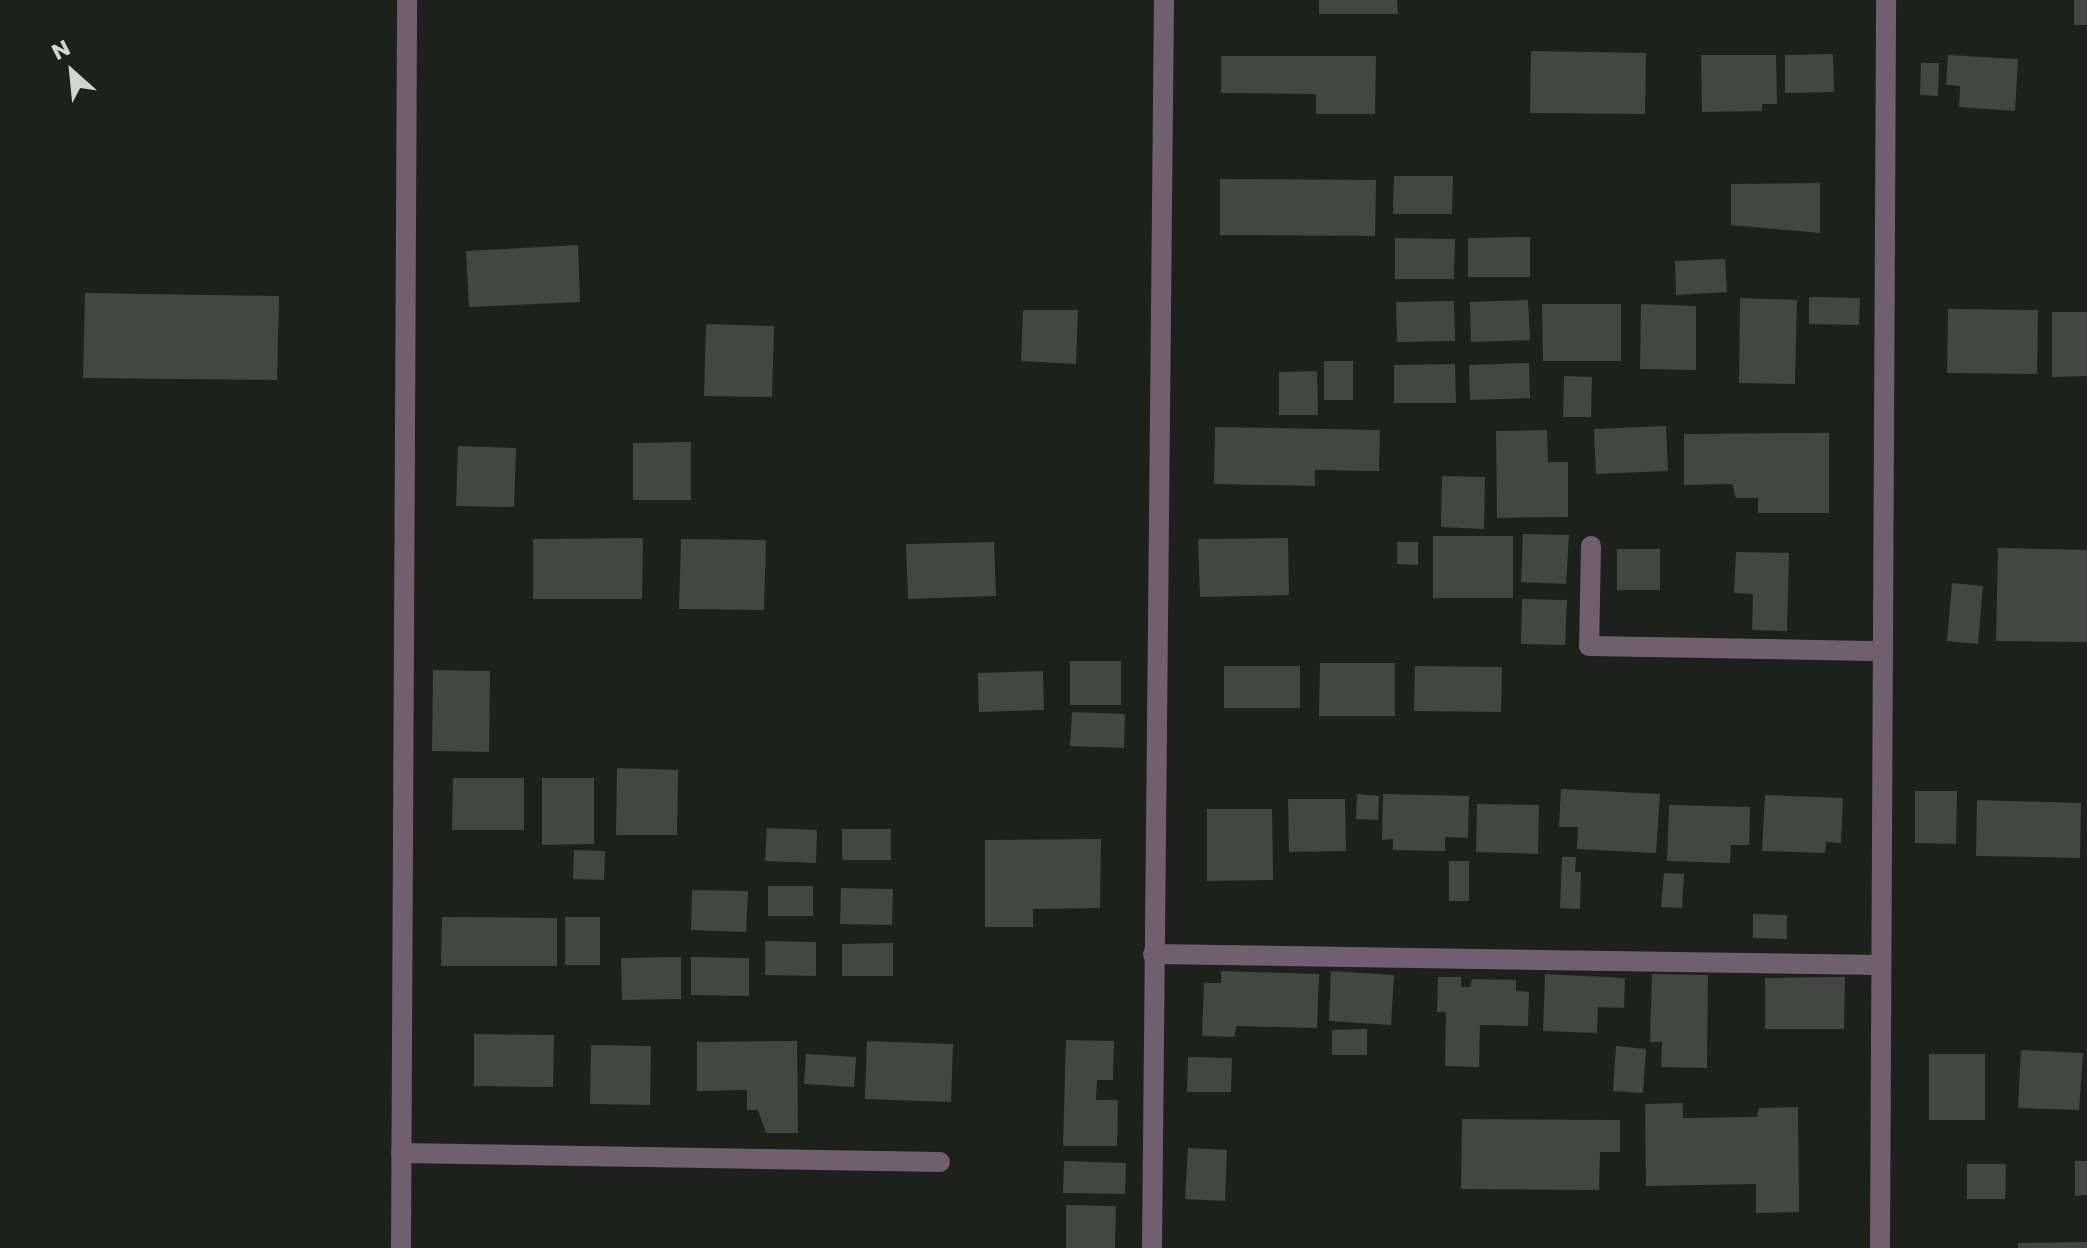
<!DOCTYPE html>
<html>
<head>
<meta charset="utf-8">
<style>
	body { margin:0 }
	#map { position:relative; width:2087px; height:1248px; overflow:hidden; background:#1d211c; font-family:Poppins,sans-serif }
	div>[style] { position:absolute }
	.building>* { inset:0; background:#424741 }
	.minor>* { height:20px; margin:-10px; padding:0 10px; transform-origin:10px; border-radius:10px; background:#705f6f }
	span { translate:-50% -50%; white-space:nowrap; text-align:center; line-height:1.15; -webkit-text-stroke:7px #1d211c; paint-order:stroke }
	.north { position:absolute; left:32px; top:32px; width:80px; height:80px; -webkit-text-stroke:6px #1d211c; paint-order:stroke; rotate:333deg; font-size:22px; font-weight:700; line-height:32px; text-align:center; color:#d3d5d2 }
	.north::after { content:''; display:block; margin:auto; width:28px; height:36px; background:#d3d5d2; clip-path:polygon(50% 0,100% 100%,50% 72%,0 100%) }
</style>
</head>
<body>
<div id="map">
	<div class="building">
		<div style="clip-path:polygon(1319px 0,1397px 0,1398px 14px,1319px 14px)"></div>
		<div style="clip-path:polygon(2074px 0,2087px 0,2087px 25px,2074px 25px)"></div>
		<div style="clip-path:polygon(1531px 51px,1646px 53px,1645px 114px,1530px 113px)"></div>
		<div style="clip-path:polygon(1833px 54px,1834px 92px,1785px 93px,1785px 55px)"></div>
		<div style="clip-path:polygon(1701px 55px,1776px 55px,1777px 104px,1762px 104px,1762px 111px,1702px 112px)"></div>
		<div style="clip-path:polygon(1948px 55px,2018px 59px,2015px 111px,1959px 107px,1960px 86px,1946px 85px)"></div>
		<div style="clip-path:polygon(1221px 56px,1376px 56px,1375px 114px,1316px 114px,1316px 94px,1221px 93px)"></div>
		<div style="clip-path:polygon(1921px 63px,1939px 63px,1938px 96px,1920px 95px)"></div>
		<div style="clip-path:polygon(1394px 176px,1453px 176px,1452px 214px,1393px 214px)"></div>
		<div style="clip-path:polygon(1220px 179px,1376px 180px,1375px 236px,1220px 235px)"></div>
		<div style="clip-path:polygon(1820px 183px,1820px 233px,1731px 225px,1731px 184px)"></div>
		<div style="clip-path:polygon(1530px 237px,1530px 277px,1468px 277px,1468px 238px)"></div>
		<div style="clip-path:polygon(1395px 238px,1455px 239px,1454px 279px,1395px 279px)"></div>
		<div style="clip-path:polygon(578px 245px,580px 302px,469px 307px,466px 251px)"></div>
		<div style="clip-path:polygon(1725px 259px,1727px 292px,1676px 295px,1675px 261px)"></div>
		<div style="clip-path:polygon(85px 293px,279px 296px,277px 380px,83px 378px)"></div>
		<div style="clip-path:polygon(1809px 297px,1860px 298px,1859px 325px,1809px 324px)"></div>
		<div style="clip-path:polygon(1740px 298px,1797px 300px,1795px 384px,1739px 383px)"></div>
		<div style="clip-path:polygon(1528px 300px,1530px 340px,1471px 342px,1470px 302px)"></div>
		<div style="clip-path:polygon(1454px 301px,1455px 341px,1397px 342px,1396px 302px)"></div>
		<div style="clip-path:polygon(1542px 304px,1621px 304px,1621px 361px,1543px 361px)"></div>
		<div style="clip-path:polygon(1641px 304px,1696px 306px,1696px 370px,1640px 369px)"></div>
		<div style="clip-path:polygon(1948px 309px,2038px 310px,2037px 374px,1947px 373px)"></div>
		<div style="clip-path:polygon(1023px 310px,1078px 310px,1076px 364px,1021px 361px)"></div>
		<div style="clip-path:polygon(2052px 312px,2087px 312px,2087px 376px,2052px 377px)"></div>
		<div style="clip-path:polygon(706px 324px,774px 326px,772px 397px,704px 396px)"></div>
		<div style="clip-path:polygon(1324px 361px,1353px 361px,1353px 400px,1324px 400px)"></div>
		<div style="clip-path:polygon(1529px 363px,1530px 398px,1470px 400px,1469px 365px)"></div>
		<div style="clip-path:polygon(1455px 364px,1456px 403px,1394px 403px,1394px 365px)"></div>
		<div style="clip-path:polygon(1317px 371px,1318px 415px,1279px 415px,1279px 372px)"></div>
		<div style="clip-path:polygon(1564px 376px,1592px 377px,1591px 417px,1563px 417px)"></div>
		<div style="clip-path:polygon(1666px 426px,1668px 471px,1596px 474px,1594px 429px)"></div>
		<div style="clip-path:polygon(1215px 427px,1380px 430px,1379px 471px,1315px 470px,1315px 486px,1214px 484px)"></div>
		<div style="clip-path:polygon(1547px 430px,1548px 462px,1568px 462px,1568px 517px,1497px 518px,1496px 431px)"></div>
		<div style="clip-path:polygon(1829px 433px,1829px 513px,1758px 513px,1758px 498px,1736px 498px,1732px 484px,1684px 485px,1684px 434px)"></div>
		<div style="clip-path:polygon(691px 442px,691px 500px,633px 500px,633px 443px)"></div>
		<div style="clip-path:polygon(458px 446px,516px 448px,514px 507px,456px 506px)"></div>
		<div style="clip-path:polygon(1442px 476px,1485px 477px,1484px 529px,1441px 527px)"></div>
		<div style="clip-path:polygon(1523px 534px,1569px 535px,1566px 584px,1521px 582px)"></div>
		<div style="clip-path:polygon(1433px 536px,1513px 536px,1513px 598px,1433px 598px)"></div>
		<div style="clip-path:polygon(643px 538px,642px 599px,533px 599px,533px 539px)"></div>
		<div style="clip-path:polygon(1288px 538px,1289px 595px,1200px 597px,1198px 539px)"></div>
		<div style="clip-path:polygon(681px 539px,766px 540px,764px 610px,679px 609px)"></div>
		<div style="clip-path:polygon(994px 542px,996px 596px,908px 599px,906px 544px)"></div>
		<div style="clip-path:polygon(1397px 542px,1418px 542px,1418px 565px,1397px 564px)"></div>
		<div style="clip-path:polygon(1998px 548px,2087px 550px,2087px 642px,1996px 641px)"></div>
		<div style="clip-path:polygon(1617px 549px,1660px 549px,1660px 590px,1617px 590px)"></div>
		<div style="clip-path:polygon(1736px 552px,1789px 553px,1787px 631px,1752px 630px,1753px 594px,1734px 593px)"></div>
		<div style="clip-path:polygon(1952px 583px,1983px 586px,1978px 644px,1947px 641px)"></div>
		<div style="clip-path:polygon(1522px 599px,1567px 600px,1565px 645px,1521px 644px)"></div>
		<div style="clip-path:polygon(1070px 661px,1121px 661px,1121px 705px,1070px 705px)"></div>
		<div style="clip-path:polygon(1320px 663px,1395px 663px,1395px 716px,1319px 716px)"></div>
		<div style="clip-path:polygon(1224px 666px,1300px 666px,1300px 708px,1224px 708px)"></div>
		<div style="clip-path:polygon(1415px 666px,1502px 667px,1501px 712px,1414px 711px)"></div>
		<div style="clip-path:polygon(433px 670px,490px 671px,489px 752px,432px 751px)"></div>
		<div style="clip-path:polygon(1043px 671px,1044px 710px,979px 712px,978px 673px)"></div>
		<div style="clip-path:polygon(1072px 712px,1125px 714px,1124px 748px,1070px 746px)"></div>
		<div style="clip-path:polygon(617px 768px,678px 770px,677px 835px,616px 835px)"></div>
		<div style="clip-path:polygon(453px 778px,524px 778px,524px 830px,452px 830px)"></div>
		<div style="clip-path:polygon(542px 778px,594px 778px,594px 844px,542px 845px)"></div>
		<div style="clip-path:polygon(1561px 789px,1660px 794px,1656px 853px,1577px 849px,1578px 827px,1559px 827px)"></div>
		<div style="clip-path:polygon(1915px 791px,1957px 791px,1956px 844px,1915px 843px)"></div>
		<div style="clip-path:polygon(1357px 794px,1379px 796px,1378px 820px,1356px 819px)"></div>
		<div style="clip-path:polygon(1383px 794px,1469px 796px,1468px 838px,1445px 837px,1445px 851px,1393px 850px,1393px 839px,1382px 840px)"></div>
		<div style="clip-path:polygon(1765px 795px,1843px 798px,1841px 843px,1826px 842px,1825px 853px,1762px 851px)"></div>
		<div style="clip-path:polygon(1288px 799px,1345px 799px,1346px 851px,1289px 852px)"></div>
		<div style="clip-path:polygon(1977px 800px,2081px 803px,2080px 858px,1976px 856px)"></div>
		<div style="clip-path:polygon(1477px 804px,1539px 805px,1538px 854px,1476px 852px)"></div>
		<div style="clip-path:polygon(1669px 805px,1750px 807px,1749px 845px,1731px 845px,1730px 863px,1667px 861px)"></div>
		<div style="clip-path:polygon(1207px 809px,1272px 809px,1273px 880px,1207px 881px)"></div>
		<div style="clip-path:polygon(767px 828px,817px 830px,816px 863px,765px 861px)"></div>
		<div style="clip-path:polygon(842px 829px,891px 829px,891px 860px,842px 860px)"></div>
		<div style="clip-path:polygon(1101px 839px,1100px 908px,1033px 909px,1033px 927px,985px 927px,985px 840px)"></div>
		<div style="clip-path:polygon(574px 850px,605px 851px,604px 880px,573px 879px)"></div>
		<div style="clip-path:polygon(1562px 857px,1576px 857px,1575px 872px,1581px 872px,1580px 909px,1560px 908px)"></div>
		<div style="clip-path:polygon(1449px 861px,1469px 861px,1469px 901px,1449px 901px)"></div>
		<div style="clip-path:polygon(1664px 873px,1684px 874px,1682px 908px,1661px 907px)"></div>
		<div style="clip-path:polygon(768px 886px,813px 886px,813px 916px,768px 916px)"></div>
		<div style="clip-path:polygon(841px 888px,893px 889px,892px 925px,840px 924px)"></div>
		<div style="clip-path:polygon(692px 890px,748px 891px,746px 932px,691px 930px)"></div>
		<div style="clip-path:polygon(1753px 914px,1787px 915px,1787px 939px,1753px 938px)"></div>
		<div style="clip-path:polygon(442px 917px,557px 918px,557px 966px,441px 966px)"></div>
		<div style="clip-path:polygon(565px 917px,600px 917px,600px 965px,565px 965px)"></div>
		<div style="clip-path:polygon(765px 941px,816px 942px,816px 976px,765px 975px)"></div>
		<div style="clip-path:polygon(893px 943px,893px 976px,842px 976px,842px 944px)"></div>
		<div style="clip-path:polygon(681px 957px,681px 999px,622px 1000px,621px 958px)"></div>
		<div style="clip-path:polygon(691px 957px,749px 958px,749px 996px,691px 995px)"></div>
		<div style="clip-path:polygon(1221px 971px,1319px 974px,1317px 1028px,1237px 1026px,1234px 1037px,1202px 1036px,1204px 983px,1221px 983px)"></div>
		<div style="clip-path:polygon(1331px 971px,1394px 975px,1391px 1025px,1329px 1021px)"></div>
		<div style="clip-path:polygon(1545px 974px,1625px 978px,1624px 1008px,1598px 1007px,1597px 1033px,1543px 1031px)"></div>
		<div style="clip-path:polygon(1652px 974px,1708px 975px,1707px 1068px,1661px 1067px,1662px 1042px,1650px 1042px)"></div>
		<div style="clip-path:polygon(1438px 977px,1461px 977px,1461px 987px,1470px 987px,1472px 979px,1516px 980px,1516px 991px,1529px 992px,1528px 1026px,1480px 1025px,1479px 1067px,1445px 1066px,1446px 1012px,1437px 1012px)"></div>
		<div style="clip-path:polygon(1845px 977px,1844px 1029px,1765px 1029px,1765px 978px)"></div>
		<div style="clip-path:polygon(1367px 1029px,1367px 1055px,1332px 1055px,1332px 1030px)"></div>
		<div style="clip-path:polygon(474px 1034px,554px 1035px,553px 1087px,474px 1086px)"></div>
		<div style="clip-path:polygon(1066px 1040px,1114px 1041px,1113px 1080px,1097px 1080px,1096px 1100px,1118px 1100px,1117px 1146px,1063px 1146px)"></div>
		<div style="clip-path:polygon(797px 1041px,798px 1133px,766px 1133px,758px 1110px,747px 1110px,747px 1090px,697px 1091px,697px 1042px)"></div>
		<div style="clip-path:polygon(867px 1041px,953px 1044px,951px 1102px,865px 1099px)"></div>
		<div style="clip-path:polygon(591px 1045px,651px 1046px,650px 1105px,590px 1104px)"></div>
		<div style="clip-path:polygon(1616px 1046px,1646px 1049px,1643px 1093px,1613px 1091px)"></div>
		<div style="clip-path:polygon(2021px 1050px,2083px 1053px,2079px 1110px,2018px 1108px)"></div>
		<div style="clip-path:polygon(806px 1054px,856px 1057px,854px 1087px,804px 1084px)"></div>
		<div style="clip-path:polygon(1929px 1054px,1985px 1054px,1985px 1120px,1929px 1120px)"></div>
		<div style="clip-path:polygon(1188px 1057px,1232px 1058px,1231px 1092px,1187px 1092px)"></div>
		<div style="clip-path:polygon(1683px 1103px,1683px 1118px,1757px 1117px,1759px 1108px,1798px 1107px,1799px 1212px,1756px 1213px,1756px 1184px,1646px 1186px,1645px 1104px)"></div>
		<div style="clip-path:polygon(1462px 1119px,1620px 1120px,1620px 1152px,1600px 1152px,1599px 1190px,1461px 1189px)"></div>
		<div style="clip-path:polygon(1188px 1148px,1227px 1150px,1225px 1201px,1185px 1199px)"></div>
		<div style="clip-path:polygon(1064px 1161px,1126px 1163px,1125px 1194px,1063px 1193px)"></div>
		<div style="clip-path:polygon(2075px 1161px,2087px 1161px,2087px 1195px,2075px 1196px)"></div>
		<div style="clip-path:polygon(1967px 1164px,2006px 1164px,2005px 1199px,1967px 1199px)"></div>
		<div style="clip-path:polygon(1066px 1205px,1116px 1206px,1115px 1248px,1066px 1248px)"></div>
		<div style="clip-path:polygon(2087px 1242px,2087px 1248px,2018px 1248px,2018px 1243px)"></div>
	</div>
	<div class="minor">
		<div style="left:1591px;top:546px;width:100px;rotate:91.1deg"></div>
		<div style="left:1589px;top:646px;width:294px;rotate:1deg"></div>
		<div style="left:1153px;top:954px;width:728px;rotate:0.87deg"></div>
		<div style="left:401px;top:1153px;width:539px;rotate:0.96deg"></div>
		<div style="left:401px;top:1248px;width:1248px;rotate:-89.72deg"></div>
		<div style="left:1152px;top:1248px;width:1248px;rotate:-89.45deg"></div>
		<div style="left:1880px;top:1248px;width:1248px;rotate:-89.72deg"></div>
	</div>
	<div class="north">N</div>
</div>
</body>
</html>
